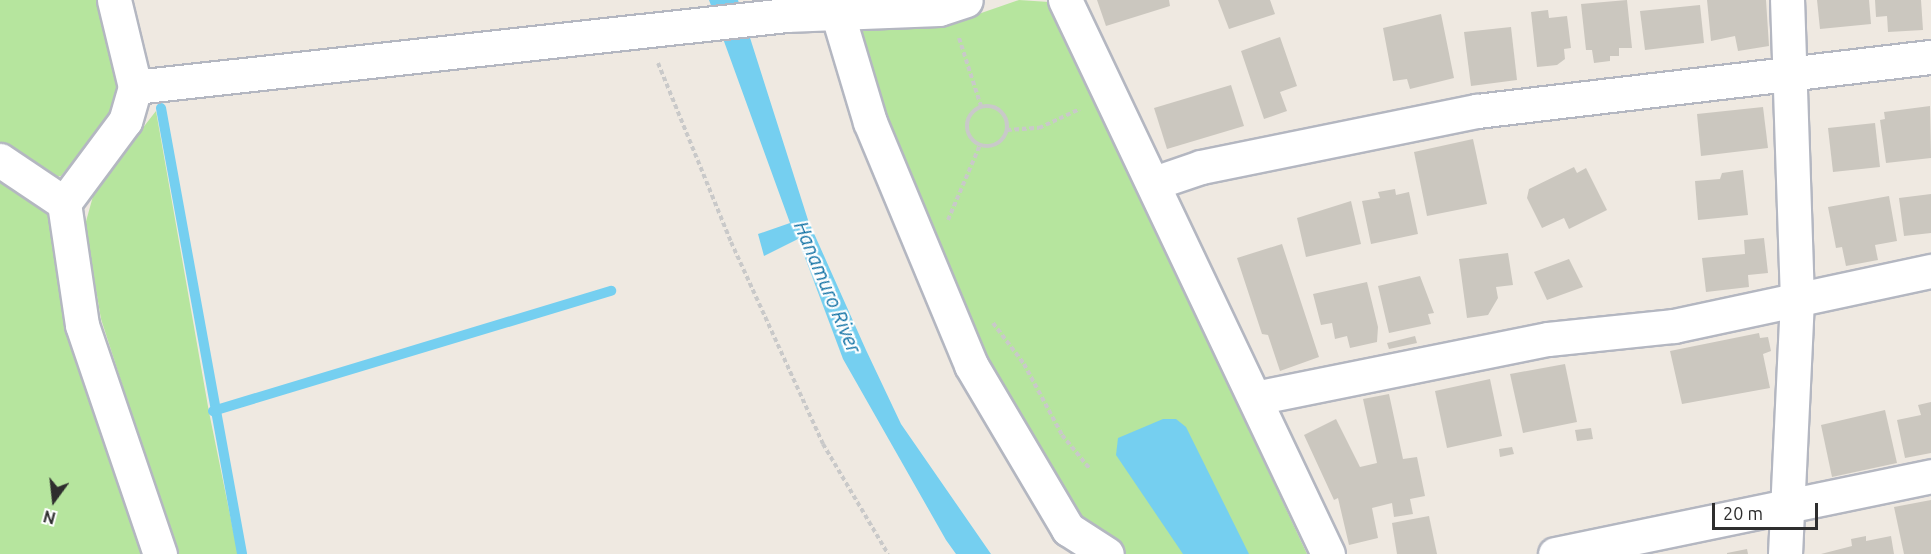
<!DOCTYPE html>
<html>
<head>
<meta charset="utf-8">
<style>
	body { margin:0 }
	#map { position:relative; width:1931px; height:554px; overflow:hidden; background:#efe9e1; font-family:Ubuntu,sans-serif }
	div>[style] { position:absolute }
	.green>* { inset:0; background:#b6e59e }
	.water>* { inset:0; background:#75cff0 }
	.stream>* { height:10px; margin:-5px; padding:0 5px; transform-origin:5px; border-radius:5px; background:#75cff0 }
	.building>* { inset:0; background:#cbc7bf }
	.path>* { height:4px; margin-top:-2px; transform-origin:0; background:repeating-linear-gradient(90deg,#c9c9c9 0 4.5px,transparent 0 7.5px) }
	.path>.ring { margin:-2px; padding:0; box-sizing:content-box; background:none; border:4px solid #c9c9c9; border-radius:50% }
	.roads { filter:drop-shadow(2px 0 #b4b7c1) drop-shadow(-2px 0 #b4b7c1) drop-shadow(0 2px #b4b7c1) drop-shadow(0 -2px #b4b7c1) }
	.minor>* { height:33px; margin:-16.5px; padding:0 16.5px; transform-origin:16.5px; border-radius:16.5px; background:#fff }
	span { translate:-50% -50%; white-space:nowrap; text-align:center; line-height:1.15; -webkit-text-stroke:4.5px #fff; paint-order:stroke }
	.water-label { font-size:20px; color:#0d6fa3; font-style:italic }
	.north { position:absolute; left:24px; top:470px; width:60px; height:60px; -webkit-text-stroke:4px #fff; paint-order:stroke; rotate:195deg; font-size:16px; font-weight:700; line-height:24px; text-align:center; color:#2e2e2e }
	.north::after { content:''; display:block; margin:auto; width:21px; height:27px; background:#2e2e2e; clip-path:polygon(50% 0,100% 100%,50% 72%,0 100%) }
	.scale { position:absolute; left:1712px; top:503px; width:106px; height:27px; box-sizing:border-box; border:3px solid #2e2e2e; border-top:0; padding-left:8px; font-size:18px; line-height:21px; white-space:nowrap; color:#2e2e2e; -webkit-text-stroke:4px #fff; paint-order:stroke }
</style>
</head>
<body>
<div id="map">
	<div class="green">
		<div style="clip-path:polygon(0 0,97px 0,120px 94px,116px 108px,61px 176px,52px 178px,0 150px)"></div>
		<div style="clip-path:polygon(1019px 0,1049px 2px,1307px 554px,1122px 554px,1071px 518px,994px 381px,932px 251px,858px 38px,867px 25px,941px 27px)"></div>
		<div style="clip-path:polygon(156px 111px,209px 412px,238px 554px,177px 554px,101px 319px,85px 225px,95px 189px)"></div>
		<div style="clip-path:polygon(0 176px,45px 206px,50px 218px,143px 554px,0 554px)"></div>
	</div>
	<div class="water">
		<div style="clip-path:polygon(709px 0,738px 0,808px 220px,866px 350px,901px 424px,991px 554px,956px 554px,946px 540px,843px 359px,798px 239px,764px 256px,758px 234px,790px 223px)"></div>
		<div style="clip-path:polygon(1163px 419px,1176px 419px,1186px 427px,1249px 554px,1183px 554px,1116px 455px,1118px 438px)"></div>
	</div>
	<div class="stream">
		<div style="left:161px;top:108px;width:453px;rotate:79.7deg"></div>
		<div style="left:213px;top:411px;width:416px;rotate:-16.8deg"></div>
	</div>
	<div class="building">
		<div style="clip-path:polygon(1097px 0,1169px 0,1170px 6px,1106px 26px)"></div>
		<div style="clip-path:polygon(1218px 0,1270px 0,1275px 14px,1229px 29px)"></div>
		<div style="clip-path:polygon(1627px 0,1632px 48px,1619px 48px,1619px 56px,1610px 56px,1610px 61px,1594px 63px,1592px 50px,1586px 50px,1581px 4px)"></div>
		<div style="clip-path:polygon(1707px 0,1766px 0,1769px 46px,1738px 51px,1735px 36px,1711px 41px)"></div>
		<div style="clip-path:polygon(1817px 0,1869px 0,1871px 24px,1820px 29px)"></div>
		<div style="clip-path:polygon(1875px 0,1921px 0,1923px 30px,1888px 32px,1887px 16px,1876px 17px)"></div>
		<div style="clip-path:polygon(1700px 5px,1704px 43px,1645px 50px,1640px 11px)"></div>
		<div style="clip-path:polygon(1548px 10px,1549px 18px,1567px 16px,1571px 48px,1564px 49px,1565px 59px,1557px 65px,1537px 67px,1531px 12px)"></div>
		<div style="clip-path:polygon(1441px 14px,1454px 78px,1410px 89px,1407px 79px,1393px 81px,1383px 28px)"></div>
		<div style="clip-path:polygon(1511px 27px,1517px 80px,1471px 86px,1464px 32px)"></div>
		<div style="clip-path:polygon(1280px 37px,1297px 86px,1280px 92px,1287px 111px,1264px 119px,1241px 51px)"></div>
		<div style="clip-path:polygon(1231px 85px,1244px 126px,1167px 149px,1154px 108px)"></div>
		<div style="clip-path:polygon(1930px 106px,1931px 158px,1886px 163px,1880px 120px,1885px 119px,1884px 112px)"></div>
		<div style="clip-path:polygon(1763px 107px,1768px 148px,1701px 156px,1697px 114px)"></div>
		<div style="clip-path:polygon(1875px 123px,1880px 167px,1833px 172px,1828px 128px)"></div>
		<div style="clip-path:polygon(1473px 139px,1487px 204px,1427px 216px,1414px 152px)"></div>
		<div style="clip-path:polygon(1574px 167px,1577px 173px,1586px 168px,1607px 210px,1569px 229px,1564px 218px,1542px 228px,1527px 198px,1529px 189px)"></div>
		<div style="clip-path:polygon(1743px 170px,1748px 215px,1698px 220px,1695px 181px,1720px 179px,1722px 173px)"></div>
		<div style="clip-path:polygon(1395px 189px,1396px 195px,1409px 192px,1418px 234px,1371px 244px,1362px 201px,1380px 198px,1378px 192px)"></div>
		<div style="clip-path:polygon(1931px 194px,1931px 233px,1904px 236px,1899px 198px)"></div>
		<div style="clip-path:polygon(1889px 196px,1897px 241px,1875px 245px,1878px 260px,1846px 266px,1842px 247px,1836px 248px,1828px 207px)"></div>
		<div style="clip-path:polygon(1351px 201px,1361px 244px,1306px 257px,1297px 218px)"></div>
		<div style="clip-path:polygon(1764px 238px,1768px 273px,1748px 275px,1749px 287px,1706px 292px,1702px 258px,1745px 254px,1744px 240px)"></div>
		<div style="clip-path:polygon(1282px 244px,1319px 357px,1280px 371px,1268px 335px,1262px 334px,1237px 258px)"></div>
		<div style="clip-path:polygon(1508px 253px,1513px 285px,1496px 287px,1498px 298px,1488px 315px,1467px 318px,1459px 259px)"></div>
		<div style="clip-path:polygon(1569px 259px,1583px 287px,1547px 300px,1534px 272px)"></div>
		<div style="clip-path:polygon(1420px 276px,1434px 313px,1428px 314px,1431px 324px,1389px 333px,1378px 286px)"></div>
		<div style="clip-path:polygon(1367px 282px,1378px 327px,1377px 342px,1350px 348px,1347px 336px,1335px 339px,1332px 323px,1321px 325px,1313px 294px)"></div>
		<div style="clip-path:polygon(1759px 333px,1760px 338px,1768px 337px,1771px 351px,1763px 354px,1770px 388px,1682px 404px,1670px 351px)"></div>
		<div style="clip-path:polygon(1415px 336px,1417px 343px,1389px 349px,1387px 343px)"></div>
		<div style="clip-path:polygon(1565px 364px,1577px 422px,1523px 433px,1510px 374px)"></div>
		<div style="clip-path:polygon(1490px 379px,1502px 436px,1447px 448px,1435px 391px)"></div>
		<div style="clip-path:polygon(1389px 394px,1403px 459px,1417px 457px,1425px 496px,1410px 499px,1413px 514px,1394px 517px,1392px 503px,1372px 508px,1378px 538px,1349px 545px,1338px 498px,1334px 500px,1304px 435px,1336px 419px,1360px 467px,1377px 463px,1363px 399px)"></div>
		<div style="clip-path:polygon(1931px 402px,1931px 453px,1905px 458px,1897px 420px,1921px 415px,1918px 405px)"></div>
		<div style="clip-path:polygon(1885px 410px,1897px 463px,1832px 477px,1821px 425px)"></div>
		<div style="clip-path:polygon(1591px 428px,1593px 439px,1577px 441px,1575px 430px)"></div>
		<div style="clip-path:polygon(1512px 447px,1514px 454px,1500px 457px,1499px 449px)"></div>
		<div style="clip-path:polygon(1931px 500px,1931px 554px,1904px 554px,1894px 507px)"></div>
		<div style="clip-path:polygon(1429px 516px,1437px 554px,1397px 554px,1392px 523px)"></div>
		<div style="clip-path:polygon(1866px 536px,1866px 541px,1891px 536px,1894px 554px,1821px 554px,1852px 546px,1851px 539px)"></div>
		<div style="clip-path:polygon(1747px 549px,1748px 554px,1727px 554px,1727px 553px)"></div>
	</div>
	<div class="path">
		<div style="left:959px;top:38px;width:71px;rotate:72.1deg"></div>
		<div style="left:658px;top:63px;width:193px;rotate:67.8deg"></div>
		<div style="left:731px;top:242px;width:222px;rotate:65.5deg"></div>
		<div style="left:823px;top:444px;width:128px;rotate:59.4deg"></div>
		<div class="ring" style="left:967px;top:106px;width:36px;height:36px"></div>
		<div style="left:1007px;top:130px;width:32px;rotate:-4deg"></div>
		<div style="left:1039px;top:128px;width:45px;rotate:-24.9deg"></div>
		<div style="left:948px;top:220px;width:82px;rotate:-66.9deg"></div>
		<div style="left:993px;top:323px;width:51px;rotate:52.9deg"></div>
		<div style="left:1024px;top:364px;width:81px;rotate:61.8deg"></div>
		<div style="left:1062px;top:435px;width:44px;rotate:50.5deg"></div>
	</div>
	<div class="roads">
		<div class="minor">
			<div style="left:114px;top:0;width:89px;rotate:76.4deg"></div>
			<div style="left:135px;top:87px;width:35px;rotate:106deg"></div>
			<div style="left:125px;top:121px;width:102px;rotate:126.6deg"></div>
			<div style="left:64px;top:203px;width:123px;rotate:81.6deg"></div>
			<div style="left:82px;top:325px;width:242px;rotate:71.2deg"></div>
			<div style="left:1065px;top:0;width:613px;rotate:64.6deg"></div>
			<div style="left:837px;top:12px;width:115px;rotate:73.3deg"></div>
			<div style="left:870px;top:122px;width:263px;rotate:67.4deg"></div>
			<div style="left:971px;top:365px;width:191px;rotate:59.4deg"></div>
			<div style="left:1068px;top:529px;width:46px;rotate:32.7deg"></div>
			<div style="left:135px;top:87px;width:655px;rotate:-6.31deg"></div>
			<div style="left:786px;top:15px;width:153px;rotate:-2.2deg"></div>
			<div style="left:939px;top:9px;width:28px;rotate:-18deg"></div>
			<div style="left:0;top:160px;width:77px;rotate:33.9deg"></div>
			<div style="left:1154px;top:183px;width:50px;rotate:-18.8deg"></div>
			<div style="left:1201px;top:167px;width:282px;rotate:-11.5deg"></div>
			<div style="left:1477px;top:111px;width:457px;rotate:-6.8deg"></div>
			<div style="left:1255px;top:398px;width:299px;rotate:-11.4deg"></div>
			<div style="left:1548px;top:339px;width:127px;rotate:-5.9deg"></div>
			<div style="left:1674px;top:326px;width:263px;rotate:-12.1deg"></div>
			<div style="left:1555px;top:554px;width:384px;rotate:-11.7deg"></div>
			<div style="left:1785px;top:554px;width:254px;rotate:-87.3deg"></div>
			<div style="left:1797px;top:300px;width:300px;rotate:-91.9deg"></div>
		</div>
	</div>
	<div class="water-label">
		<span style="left:828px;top:287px;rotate:67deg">Hanamuro River</span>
	</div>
	<div class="north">N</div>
	<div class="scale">20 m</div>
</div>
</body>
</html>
